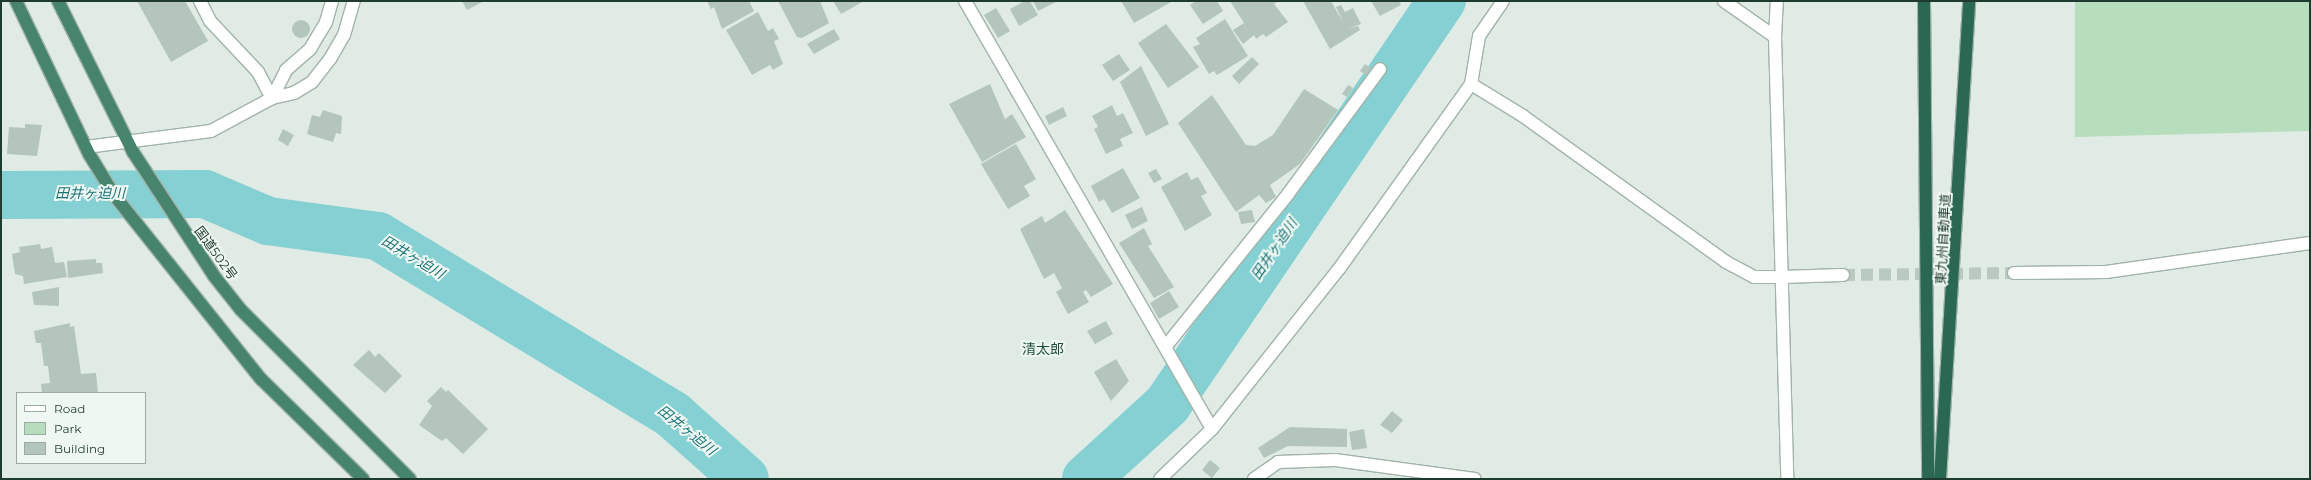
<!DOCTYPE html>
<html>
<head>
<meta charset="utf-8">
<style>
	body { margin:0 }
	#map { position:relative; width:2311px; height:480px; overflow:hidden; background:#dfebe4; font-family:Montserrat,"Noto Sans JP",sans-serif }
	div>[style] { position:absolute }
	.green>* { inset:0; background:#b6ddbc }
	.river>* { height:48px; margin:-24px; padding:0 24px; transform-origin:24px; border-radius:24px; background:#84d0d2 }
	.building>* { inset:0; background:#b4c5bc }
	.round { border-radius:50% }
	.minor-tunnel>* { height:12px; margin-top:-6px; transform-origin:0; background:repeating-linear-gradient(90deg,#b9c8c0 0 12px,transparent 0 18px) }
	.roads { filter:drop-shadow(1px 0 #a2b3aa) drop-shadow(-1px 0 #a2b3aa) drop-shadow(0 1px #a2b3aa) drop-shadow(0 -1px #a2b3aa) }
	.minor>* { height:12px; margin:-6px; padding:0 6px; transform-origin:6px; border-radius:6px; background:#fff }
	.tertiary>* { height:12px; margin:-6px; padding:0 6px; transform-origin:6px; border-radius:6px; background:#fff }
	.trunk>* { height:12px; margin:-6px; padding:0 6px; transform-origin:6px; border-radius:6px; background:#46846e }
	.motorway>* { height:12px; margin:-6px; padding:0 6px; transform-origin:6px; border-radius:6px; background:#2b6853 }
	span { translate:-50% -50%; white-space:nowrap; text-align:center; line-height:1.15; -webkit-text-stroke:4px #eff7f2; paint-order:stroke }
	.street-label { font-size:13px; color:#1f3b30 }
	.water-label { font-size:14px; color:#197478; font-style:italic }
	.neighbourhood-label { font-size:14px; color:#1b4d3a }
	.frame { position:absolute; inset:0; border:2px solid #1f3b30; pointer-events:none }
	.legend { position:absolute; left:16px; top:392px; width:130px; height:72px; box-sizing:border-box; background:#eff7f2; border:1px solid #9caca4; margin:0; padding:5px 7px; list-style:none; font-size:12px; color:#1f3b30 }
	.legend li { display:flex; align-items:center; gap:8px; height:20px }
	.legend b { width:20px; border:1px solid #9caca4 }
</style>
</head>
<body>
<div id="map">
	<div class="green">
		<div style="clip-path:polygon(2075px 1px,2310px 1px,2310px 131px,2075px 137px)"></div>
	</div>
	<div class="river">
		<div style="left:1px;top:195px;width:204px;rotate:-0.3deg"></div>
		<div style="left:205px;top:194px;width:69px;rotate:23.2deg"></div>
		<div style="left:268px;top:221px;width:111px;rotate:7.8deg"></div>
		<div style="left:378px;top:236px;width:345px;rotate:31.2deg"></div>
		<div style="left:673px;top:415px;width:96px;rotate:41.6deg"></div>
		<div style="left:1086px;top:479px;width:110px;rotate:-42.4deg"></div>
		<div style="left:1167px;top:405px;width:489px;rotate:-55.8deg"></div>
	</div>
	<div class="building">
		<div style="clip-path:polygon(137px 1px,185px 1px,208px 41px,171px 62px)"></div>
		<div style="clip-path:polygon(462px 1px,484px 1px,467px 10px)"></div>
		<div style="clip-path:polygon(707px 1px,749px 1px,754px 11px,722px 29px,714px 7px,711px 9px)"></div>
		<div style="clip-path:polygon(778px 1px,820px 1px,829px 23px,802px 38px,797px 37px)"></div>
		<div style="clip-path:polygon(833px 1px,864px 1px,841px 14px)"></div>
		<div style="clip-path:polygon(1025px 1px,1030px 1px,1038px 15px,1019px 26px,1010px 9px)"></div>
		<div style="clip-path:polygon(1033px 1px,1058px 1px,1038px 11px)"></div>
		<div style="clip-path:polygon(1121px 1px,1173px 1px,1134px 23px)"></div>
		<div style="clip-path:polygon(1196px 1px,1217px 1px,1223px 11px,1203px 24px,1190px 5px)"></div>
		<div style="clip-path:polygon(1230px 1px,1278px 1px,1274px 4px,1288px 22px,1266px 37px,1263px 34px,1256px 39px,1254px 35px,1243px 44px,1233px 30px,1244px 23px)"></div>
		<div style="clip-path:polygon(1303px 1px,1331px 1px,1344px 24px,1336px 7px,1341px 5px,1345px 12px,1353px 8px,1361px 24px,1347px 29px,1358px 26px,1360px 30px,1330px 49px)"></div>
		<div style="clip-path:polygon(1371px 1px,1399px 1px,1401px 5px,1380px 16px)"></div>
		<div style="clip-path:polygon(996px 8px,1010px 31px,998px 38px,984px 15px)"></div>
		<div style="clip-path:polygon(758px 12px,768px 31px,773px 28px,779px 39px,774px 41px,783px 64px,773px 70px,770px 65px,752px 75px,726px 30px)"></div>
		<div style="clip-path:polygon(1225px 19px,1248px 56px,1217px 75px,1214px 71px,1209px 74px,1193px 47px,1200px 44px,1196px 38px)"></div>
		<div class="round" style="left:292px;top:20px;width:18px;height:18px"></div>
		<div style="clip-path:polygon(1166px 24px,1199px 67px,1168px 88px,1138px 43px)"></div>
		<div style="clip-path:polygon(834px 29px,840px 39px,814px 54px,807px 44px)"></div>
		<div style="clip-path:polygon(1119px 54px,1130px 70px,1113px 81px,1102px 65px)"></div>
		<div style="clip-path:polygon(1252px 57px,1259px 64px,1239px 84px,1232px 76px)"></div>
		<div style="clip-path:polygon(1365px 64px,1371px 68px,1366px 75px,1360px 71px)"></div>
		<div style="clip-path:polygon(1141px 66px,1169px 124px,1146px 136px,1120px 82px)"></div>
		<div style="clip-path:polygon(990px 84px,1005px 119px,1012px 114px,1026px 137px,982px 162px,949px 104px)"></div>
		<div style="clip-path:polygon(1348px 85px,1353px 88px,1347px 97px,1342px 94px)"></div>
		<div style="clip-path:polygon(1304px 89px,1338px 110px,1300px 164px,1270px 185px,1276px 197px,1266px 203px,1259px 195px,1236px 212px,1178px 123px,1212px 95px,1246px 145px,1255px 146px,1273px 135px)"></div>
		<div style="clip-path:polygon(1112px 105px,1117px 116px,1123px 113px,1133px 133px,1120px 139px,1123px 146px,1106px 154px,1094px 129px,1098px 127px,1092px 116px)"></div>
		<div style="clip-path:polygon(1063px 107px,1067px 116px,1049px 125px,1045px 116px)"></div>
		<div style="clip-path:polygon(323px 110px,342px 116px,341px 134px,336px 133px,333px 142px,307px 134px,312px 115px,320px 117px)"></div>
		<div style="clip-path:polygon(25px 124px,42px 125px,37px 156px,7px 154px,9px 127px,25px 128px)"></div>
		<div style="clip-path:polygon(283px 129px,294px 135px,288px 146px,278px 140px)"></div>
		<div style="clip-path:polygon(1016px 144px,1036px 179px,1024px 186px,1030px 196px,1008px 209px,981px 164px)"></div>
		<div style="clip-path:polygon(1123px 168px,1140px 198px,1112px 213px,1104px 199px,1099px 202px,1091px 186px)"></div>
		<div style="clip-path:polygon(1156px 169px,1162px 179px,1154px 183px,1148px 173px)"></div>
		<div style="clip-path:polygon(1187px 172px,1191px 180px,1198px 177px,1207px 193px,1201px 196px,1212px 215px,1185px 231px,1161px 187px)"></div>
		<div style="clip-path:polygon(1142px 207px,1148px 221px,1132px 229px,1125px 215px)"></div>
		<div style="clip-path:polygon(1065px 210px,1113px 284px,1091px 297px,1086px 290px,1083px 292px,1089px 302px,1068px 314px,1056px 292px,1062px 288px,1054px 273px,1044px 279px,1020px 229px,1042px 216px,1045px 223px)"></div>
		<div style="clip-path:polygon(1252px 210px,1255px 222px,1241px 224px,1238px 212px)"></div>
		<div style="clip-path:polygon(1144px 228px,1152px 244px,1148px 246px,1174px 287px,1154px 298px,1119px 243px)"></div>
		<div style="clip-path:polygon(40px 244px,41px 249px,52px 247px,55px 263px,64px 262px,67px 277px,24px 284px,23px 276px,15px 274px,12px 254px,20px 252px,19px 247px)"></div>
		<div style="clip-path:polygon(96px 259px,96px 263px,102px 263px,103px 273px,68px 278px,67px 261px)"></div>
		<div style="clip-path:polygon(59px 287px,59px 306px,34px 305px,32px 292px)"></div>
		<div style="clip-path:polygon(1169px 291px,1179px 307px,1159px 319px,1150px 303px)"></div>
		<div style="clip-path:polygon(1106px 321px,1113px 334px,1095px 344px,1087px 331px)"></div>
		<div style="clip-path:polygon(70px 323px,70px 327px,74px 326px,81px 374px,96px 373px,98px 393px,42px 393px,41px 384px,50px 383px,48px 366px,44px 366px,41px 343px,36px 343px,34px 331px)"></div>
		<div style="clip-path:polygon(369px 350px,375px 357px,379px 353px,402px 376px,385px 393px,353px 365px)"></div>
		<div style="clip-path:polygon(1116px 359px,1129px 381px,1111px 401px,1094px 372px)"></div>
		<div style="clip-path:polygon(441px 387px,446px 392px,448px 390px,488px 429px,463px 454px,446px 438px,442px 441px,419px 425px,432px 406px,427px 401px)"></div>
		<div style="clip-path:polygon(1392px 411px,1403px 420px,1392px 433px,1380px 425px)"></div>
		<div style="clip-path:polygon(1290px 427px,1347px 429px,1347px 447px,1288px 446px,1264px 458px,1258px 448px)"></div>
		<div style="clip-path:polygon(1364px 429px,1367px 448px,1352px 450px,1349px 432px)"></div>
		<div style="clip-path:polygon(1210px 460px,1220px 468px,1212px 478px,1202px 470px)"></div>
	</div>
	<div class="minor-tunnel">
		<div style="left:1843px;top:275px;width:171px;rotate:-0.7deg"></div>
	</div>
	<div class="roads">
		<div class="minor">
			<div style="left:200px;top:1px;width:22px;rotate:63deg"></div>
			<div style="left:210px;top:21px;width:70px;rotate:46.7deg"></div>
			<div style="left:258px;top:72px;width:30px;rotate:62deg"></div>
			<div style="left:965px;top:1px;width:494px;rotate:60deg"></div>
			<div style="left:1212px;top:429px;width:72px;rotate:136.1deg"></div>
			<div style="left:1724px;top:1px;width:62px;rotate:35.2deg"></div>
			<div style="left:1775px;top:37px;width:442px;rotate:88.4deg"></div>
			<div style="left:1471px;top:84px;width:49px;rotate:-80.5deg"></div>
			<div style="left:1479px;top:36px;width:42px;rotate:-55.6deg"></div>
			<div style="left:272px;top:98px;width:31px;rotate:-63deg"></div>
			<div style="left:286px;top:70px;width:32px;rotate:-41deg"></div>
			<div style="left:310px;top:49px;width:31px;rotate:-59deg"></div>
			<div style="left:326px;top:22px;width:22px;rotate:-74deg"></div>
			<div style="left:86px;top:147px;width:126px;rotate:-7.3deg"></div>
			<div style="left:211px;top:131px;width:69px;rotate:-28.4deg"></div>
			<div style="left:272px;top:98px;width:23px;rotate:-13deg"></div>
			<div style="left:294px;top:93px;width:21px;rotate:-31deg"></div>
			<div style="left:312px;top:82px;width:29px;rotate:-52deg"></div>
			<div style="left:330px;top:59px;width:28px;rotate:-60deg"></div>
			<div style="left:344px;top:35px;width:35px;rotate:-74deg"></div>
			<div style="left:2014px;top:273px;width:92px;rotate:-0.6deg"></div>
			<div style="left:2106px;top:272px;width:206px;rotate:-8.1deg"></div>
			<div style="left:1780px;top:277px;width:63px;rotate:-1.8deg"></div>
			<div style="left:1166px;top:346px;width:195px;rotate:-51.2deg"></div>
			<div style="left:1288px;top:194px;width:155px;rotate:-53.6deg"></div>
			<div style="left:1254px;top:479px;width:29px;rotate:-35deg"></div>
			<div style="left:1278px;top:462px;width:57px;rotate:-2deg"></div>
			<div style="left:1335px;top:460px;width:141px;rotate:7.7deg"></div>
		</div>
		<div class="tertiary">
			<div style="left:1775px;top:37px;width:36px;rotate:-87deg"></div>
			<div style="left:1212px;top:429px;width:204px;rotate:-51.6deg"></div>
			<div style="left:1339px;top:269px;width:227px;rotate:-54.5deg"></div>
			<div style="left:1471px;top:84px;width:61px;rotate:31.6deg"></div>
			<div style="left:1523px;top:116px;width:250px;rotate:35.7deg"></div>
			<div style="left:1726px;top:262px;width:32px;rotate:28deg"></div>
			<div style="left:1754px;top:277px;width:26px"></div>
		</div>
		<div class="trunk">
			<div style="left:16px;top:1px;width:170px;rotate:64.5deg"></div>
			<div style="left:89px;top:154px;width:48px;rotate:58.6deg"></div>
			<div style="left:114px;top:195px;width:236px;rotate:51.4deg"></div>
			<div style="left:261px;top:379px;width:143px;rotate:44.4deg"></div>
			<div style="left:58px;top:1px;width:169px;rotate:63.6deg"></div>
			<div style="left:133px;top:152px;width:148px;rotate:56.8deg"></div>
			<div style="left:214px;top:276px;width:43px;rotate:51.5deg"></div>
			<div style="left:241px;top:310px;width:239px;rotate:45deg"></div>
		</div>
		<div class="motorway">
			<div style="left:1924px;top:1px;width:478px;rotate:89.5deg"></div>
			<div style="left:1940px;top:479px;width:479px;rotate:-86.5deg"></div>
		</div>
	</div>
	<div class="street-label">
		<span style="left:1943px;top:239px;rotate:-87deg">東九州自動車道</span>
		<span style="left:216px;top:253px;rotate:54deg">国道502号</span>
	</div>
	<div class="water-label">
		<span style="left:90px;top:193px">田井ヶ迫川</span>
		<span style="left:1274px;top:249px;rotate:-56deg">田井ヶ迫川</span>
		<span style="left:413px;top:257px;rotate:31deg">田井ヶ迫川</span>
		<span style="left:687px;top:430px;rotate:39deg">田井ヶ迫川</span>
	</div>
	<div class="neighbourhood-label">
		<span style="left:1043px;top:349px">清太郎</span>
	</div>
	<div class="frame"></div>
	<ul class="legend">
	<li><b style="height:5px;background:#fff"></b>Road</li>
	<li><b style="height:11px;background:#b6ddbc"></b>Park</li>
	<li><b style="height:11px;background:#b4c5bc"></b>Building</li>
	</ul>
</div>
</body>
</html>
